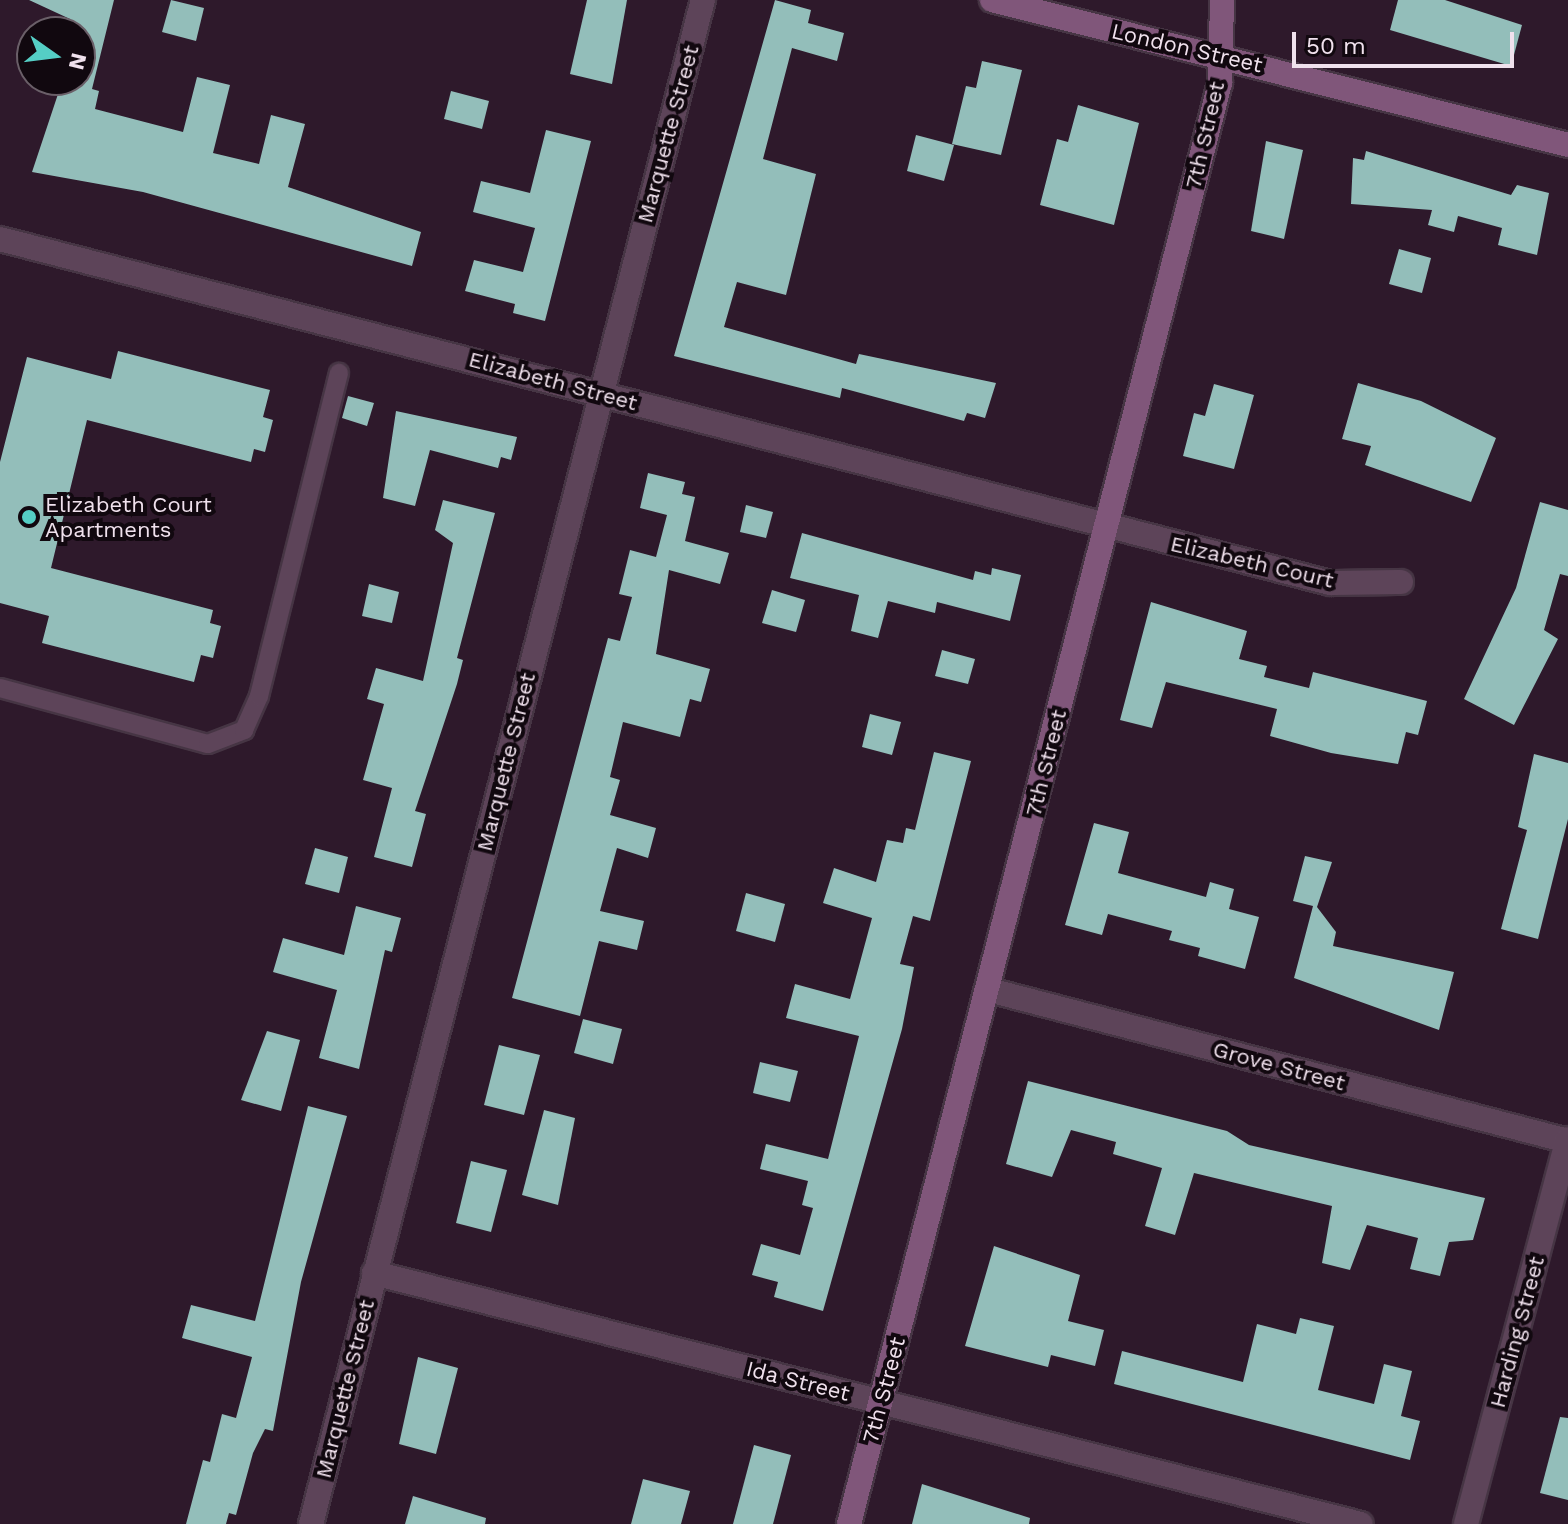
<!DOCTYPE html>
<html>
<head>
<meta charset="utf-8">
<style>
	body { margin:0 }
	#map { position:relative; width:1568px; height:1524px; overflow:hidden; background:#2e192b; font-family:"Work Sans",sans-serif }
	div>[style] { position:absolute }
	.building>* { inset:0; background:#93beba }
	.roads { filter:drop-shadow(2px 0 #463544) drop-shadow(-2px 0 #463544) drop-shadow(0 2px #463544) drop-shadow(0 -2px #463544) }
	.lane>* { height:18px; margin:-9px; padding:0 9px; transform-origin:9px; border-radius:9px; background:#5d4459 }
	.street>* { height:24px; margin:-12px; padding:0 12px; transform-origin:12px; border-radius:12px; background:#5d4459 }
	.secondary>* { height:24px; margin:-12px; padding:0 12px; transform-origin:12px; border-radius:12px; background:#80567a }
	.dots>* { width:22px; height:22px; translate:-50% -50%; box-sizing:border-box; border:4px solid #11080f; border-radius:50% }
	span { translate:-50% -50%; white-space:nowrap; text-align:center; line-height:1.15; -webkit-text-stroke:8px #11080f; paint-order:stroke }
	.street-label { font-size:22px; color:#f0e1ed }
	.poi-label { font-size:22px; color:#f0e1ed }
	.left { translate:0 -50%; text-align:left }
	.north { position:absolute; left:16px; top:16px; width:80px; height:80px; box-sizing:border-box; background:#11080f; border:2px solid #6a5f68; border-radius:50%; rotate:104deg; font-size:22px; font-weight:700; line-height:32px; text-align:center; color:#f0e1ed }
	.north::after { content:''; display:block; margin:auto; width:28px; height:36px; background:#55cec5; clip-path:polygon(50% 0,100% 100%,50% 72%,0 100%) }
	.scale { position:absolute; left:1292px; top:32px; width:222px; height:36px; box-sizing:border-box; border:4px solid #f0e1ed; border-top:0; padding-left:10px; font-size:24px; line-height:28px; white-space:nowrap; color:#f0e1ed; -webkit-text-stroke:6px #11080f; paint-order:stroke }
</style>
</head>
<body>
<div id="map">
	<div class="building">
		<div style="clip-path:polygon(29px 0,114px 0,92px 89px,99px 91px,95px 109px,183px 132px,197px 77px,230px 85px,213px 153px,259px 164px,271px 115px,305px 124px,288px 187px,421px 232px,412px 266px,143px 192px,32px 172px,62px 82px,80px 86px,80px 32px,67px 32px,70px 19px)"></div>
		<div style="clip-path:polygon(171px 0,204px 8px,196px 41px,162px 32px)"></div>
		<div style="clip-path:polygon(587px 0,627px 0,612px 84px,570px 74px)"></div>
		<div style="clip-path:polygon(775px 0,811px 10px,808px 23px,844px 33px,837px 61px,792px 48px,763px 159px,816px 174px,786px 295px,737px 282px,724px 327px,856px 364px,859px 354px,996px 383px,985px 418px,967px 413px,964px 421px,842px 388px,840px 398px,674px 356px)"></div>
		<div style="clip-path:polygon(1398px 0,1445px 0,1522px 25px,1511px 66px,1390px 30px)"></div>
		<div style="clip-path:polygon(982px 61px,1022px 70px,1001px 155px,952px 144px,966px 86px,976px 88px)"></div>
		<div style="clip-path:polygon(451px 91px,489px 101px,482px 129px,444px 119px)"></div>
		<div style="clip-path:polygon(1078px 105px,1139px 123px,1114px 225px,1040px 205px,1057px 139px,1068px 142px)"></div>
		<div style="clip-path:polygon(546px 130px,591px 141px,545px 321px,513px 313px,515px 304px,465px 291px,474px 260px,523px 272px,535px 228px,473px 212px,481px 181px,530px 193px)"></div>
		<div style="clip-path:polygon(916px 135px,954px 145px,944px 181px,907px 171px)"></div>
		<div style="clip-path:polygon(1266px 141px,1303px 150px,1284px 239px,1251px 231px)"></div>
		<div style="clip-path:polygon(1366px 151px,1511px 195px,1517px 185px,1549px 193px,1537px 255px,1498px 245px,1502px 228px,1458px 216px,1454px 232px,1428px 225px,1432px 210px,1351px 204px,1353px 158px,1364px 160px)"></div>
		<div style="clip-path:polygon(1399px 249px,1431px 258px,1422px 293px,1389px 284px)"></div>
		<div style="clip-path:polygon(118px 351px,270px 390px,263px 417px,273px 420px,265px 452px,254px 449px,251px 462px,87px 420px,51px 568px,213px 610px,210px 623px,221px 626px,213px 658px,201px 655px,194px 682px,42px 643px,49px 616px,0 603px,0 462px,27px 357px,111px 379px)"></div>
		<div style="clip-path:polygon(1358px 383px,1421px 401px,1496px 438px,1471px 502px,1365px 465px,1371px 446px,1342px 439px)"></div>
		<div style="clip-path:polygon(1214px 384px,1254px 395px,1234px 469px,1183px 456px,1194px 413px,1205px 416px)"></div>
		<div style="clip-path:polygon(348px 396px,374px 403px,367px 426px,342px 418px)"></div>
		<div style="clip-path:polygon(396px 411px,517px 437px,511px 460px,501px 457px,498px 468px,430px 450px,415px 506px,383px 498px)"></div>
		<div style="clip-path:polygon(648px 473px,685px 482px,682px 494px,695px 497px,685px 541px,729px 553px,720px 584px,669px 570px,656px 654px,710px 669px,701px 702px,690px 699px,680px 737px,623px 722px,610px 777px,620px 780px,610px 815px,656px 828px,648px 858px,617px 848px,600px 911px,644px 921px,637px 950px,599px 941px,580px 1016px,512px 998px,608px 638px,620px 641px,632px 597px,619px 594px,630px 550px,656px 557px,667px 515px,640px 508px)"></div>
		<div style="clip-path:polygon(443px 500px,495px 513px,457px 658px,463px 660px,457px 684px,415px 811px,426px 814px,412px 867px,374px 857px,392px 788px,363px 780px,384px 704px,367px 699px,376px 668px,423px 681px,453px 543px,435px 530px)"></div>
		<div style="clip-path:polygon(1540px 502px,1568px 510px,1568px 576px,1560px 574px,1544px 630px,1558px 639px,1514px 725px,1464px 699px,1516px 588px)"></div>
		<div style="clip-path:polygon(746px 505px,773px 512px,766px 538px,740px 532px)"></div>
		<div style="clip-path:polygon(802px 533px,973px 580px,975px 571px,991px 575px,992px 568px,1021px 575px,1010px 621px,937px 602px,935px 613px,888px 601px,878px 638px,851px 631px,859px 595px,790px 578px)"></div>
		<div style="clip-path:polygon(369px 584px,399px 592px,392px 623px,362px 616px)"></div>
		<div style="clip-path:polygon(772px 590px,805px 600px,796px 632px,762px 623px)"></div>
		<div style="clip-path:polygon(1151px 602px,1247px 631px,1239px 659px,1267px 666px,1264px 677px,1309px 688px,1313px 672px,1427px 701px,1418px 735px,1406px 732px,1398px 764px,1331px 753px,1270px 736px,1277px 709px,1166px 682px,1152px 728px,1120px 720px)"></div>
		<div style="clip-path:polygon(942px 650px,975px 659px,968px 684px,935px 676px)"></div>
		<div style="clip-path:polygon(870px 714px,901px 722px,892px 755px,862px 747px)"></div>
		<div style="clip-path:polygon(934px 752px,971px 761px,930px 921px,913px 916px,900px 964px,914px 967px,902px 1029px,823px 1311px,774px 1297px,778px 1282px,752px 1275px,761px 1244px,800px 1255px,813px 1208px,802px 1205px,808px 1181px,760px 1169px,766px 1144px,828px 1159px,859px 1036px,786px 1018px,795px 984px,850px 999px,872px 918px,823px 903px,834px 868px,876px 882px,887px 840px,903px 843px,906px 828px,915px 830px)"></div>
		<div style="clip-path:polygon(1534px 754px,1568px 763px,1568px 819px,1538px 939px,1501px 929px,1527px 830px,1518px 827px)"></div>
		<div style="clip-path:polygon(1094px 823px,1129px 832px,1118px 873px,1206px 897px,1210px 882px,1234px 889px,1229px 909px,1259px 917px,1245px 969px,1198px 956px,1200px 948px,1169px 940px,1172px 931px,1108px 914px,1102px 935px,1065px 925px)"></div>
		<div style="clip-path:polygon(315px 848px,348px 857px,339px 893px,305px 884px)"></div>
		<div style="clip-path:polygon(1305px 856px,1332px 862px,1317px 907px,1336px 932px,1333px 946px,1454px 972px,1439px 1030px,1294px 978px,1313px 906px,1293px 901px)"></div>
		<div style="clip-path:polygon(746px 893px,785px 904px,775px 942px,736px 931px)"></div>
		<div style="clip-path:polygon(356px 906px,401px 918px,392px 952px,385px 950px,359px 1069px,319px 1058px,337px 990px,273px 972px,283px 938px,344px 955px)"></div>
		<div style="clip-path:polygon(583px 1019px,622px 1029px,613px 1064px,574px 1053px)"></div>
		<div style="clip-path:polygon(267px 1031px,300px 1040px,281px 1111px,241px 1100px)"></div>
		<div style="clip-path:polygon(499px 1045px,540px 1055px,524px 1115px,484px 1105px)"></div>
		<div style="clip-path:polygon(760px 1062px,798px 1071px,790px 1102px,753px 1093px)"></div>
		<div style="clip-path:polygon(1028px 1081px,1227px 1131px,1249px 1145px,1485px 1198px,1473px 1240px,1449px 1242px,1440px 1276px,1410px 1269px,1418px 1238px,1367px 1225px,1350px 1270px,1322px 1263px,1332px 1206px,1194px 1173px,1175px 1235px,1145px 1226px,1162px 1168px,1113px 1154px,1116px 1142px,1071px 1130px,1052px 1177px,1006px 1164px)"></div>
		<div style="clip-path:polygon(308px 1106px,347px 1116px,301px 1282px,273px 1431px,265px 1429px,253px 1453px,236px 1515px,229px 1513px,226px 1524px,186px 1524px,203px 1460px,210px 1462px,222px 1414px,236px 1418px,252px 1357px,182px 1338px,191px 1305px,255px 1321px)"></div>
		<div style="clip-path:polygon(544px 1110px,575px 1118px,558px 1205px,522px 1195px)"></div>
		<div style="clip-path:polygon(471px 1161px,507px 1170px,491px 1232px,456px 1223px)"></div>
		<div style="clip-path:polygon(994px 1246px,1080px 1275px,1068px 1321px,1104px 1330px,1095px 1366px,1051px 1355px,1048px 1367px,965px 1346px)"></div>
		<div style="clip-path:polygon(1300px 1318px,1334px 1326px,1318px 1390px,1374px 1404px,1384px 1364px,1412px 1371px,1401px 1416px,1420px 1421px,1410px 1460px,1114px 1384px,1122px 1351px,1243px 1382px,1257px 1324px,1296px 1334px)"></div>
		<div style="clip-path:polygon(418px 1357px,458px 1368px,436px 1454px,399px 1444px)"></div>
		<div style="clip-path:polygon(1560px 1417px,1568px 1418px,1568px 1500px,1540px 1493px)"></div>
		<div style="clip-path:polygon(754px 1445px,791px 1455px,773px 1524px,733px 1524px)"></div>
		<div style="clip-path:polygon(643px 1479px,690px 1491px,681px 1524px,631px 1524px)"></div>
		<div style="clip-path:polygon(922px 1484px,1030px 1518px,1029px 1524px,912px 1524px)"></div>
		<div style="clip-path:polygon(413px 1496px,486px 1518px,485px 1524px,405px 1524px)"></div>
	</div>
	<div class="roads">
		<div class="lane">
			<div style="left:0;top:688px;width:215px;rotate:15.1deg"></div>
			<div style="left:208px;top:744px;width:39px;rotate:-21deg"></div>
			<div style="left:244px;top:730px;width:37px;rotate:-66deg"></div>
			<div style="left:259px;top:696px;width:333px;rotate:-76.1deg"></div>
		</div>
		<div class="street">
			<div style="left:0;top:239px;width:1374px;rotate:14.5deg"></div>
			<div style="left:1330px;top:583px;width:71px;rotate:-0.8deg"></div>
			<div style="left:989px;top:990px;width:598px;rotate:14.62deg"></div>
			<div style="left:374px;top:1273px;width:1018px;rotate:14.27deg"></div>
			<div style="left:311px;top:1524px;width:1574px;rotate:-75.58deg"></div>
			<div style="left:1466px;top:1524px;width:398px;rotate:-75.2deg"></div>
		</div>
		<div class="secondary">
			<div style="left:992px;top:0;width:594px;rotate:14.13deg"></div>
			<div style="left:849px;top:1524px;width:1488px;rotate:-75.56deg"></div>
			<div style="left:1220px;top:83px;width:83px;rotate:-88.6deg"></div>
		</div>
	</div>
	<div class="dots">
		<div style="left:29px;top:517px;background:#55cec5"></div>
	</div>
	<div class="street-label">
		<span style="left:1187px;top:48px;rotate:13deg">London Street</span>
		<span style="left:668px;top:134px;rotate:-75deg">Marquette Street</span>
		<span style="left:1205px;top:135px;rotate:-77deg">7th Street</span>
		<span style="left:553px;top:381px;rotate:15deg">Elizabeth Street</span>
		<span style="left:1252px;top:562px;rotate:13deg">Elizabeth Court</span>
		<span style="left:506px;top:762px;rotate:-76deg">Marquette Street</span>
		<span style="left:1046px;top:763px;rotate:-76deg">7th Street</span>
		<span style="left:1279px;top:1066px;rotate:15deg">Grove Street</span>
		<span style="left:1517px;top:1332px;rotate:-75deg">Harding Street</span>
		<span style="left:798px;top:1381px;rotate:14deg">Ida Street</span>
		<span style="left:345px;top:1389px;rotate:-76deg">Marquette Street</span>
		<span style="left:884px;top:1390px;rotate:-75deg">7th Street</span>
	</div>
	<div class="poi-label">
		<span class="left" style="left:45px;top:517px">Elizabeth Court<br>Apartments</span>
	</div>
	<div class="north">N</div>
	<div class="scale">50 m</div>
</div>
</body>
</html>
